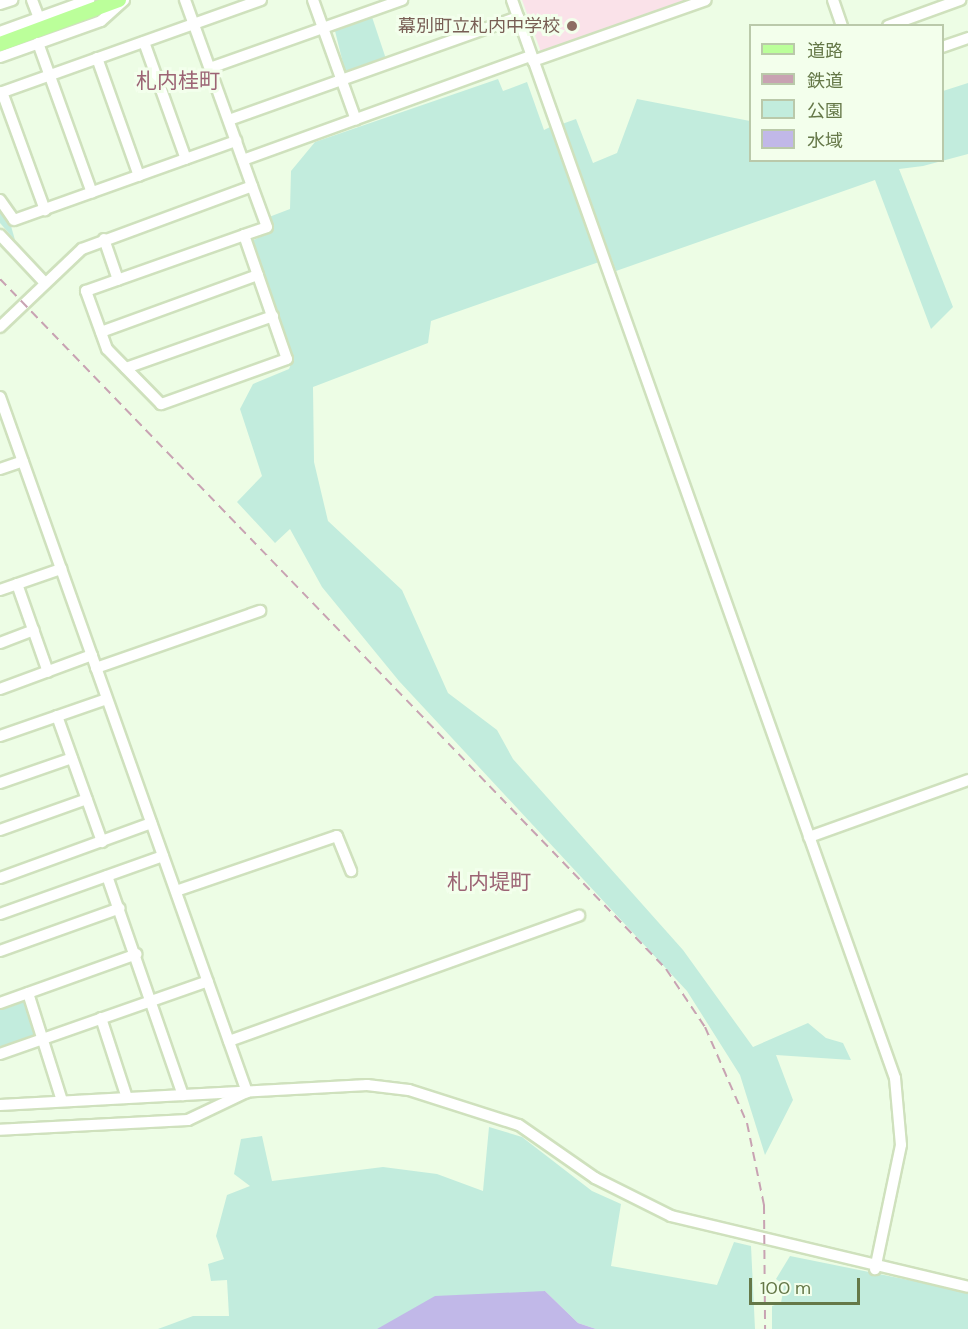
<!DOCTYPE html>
<html>
<head>
<meta charset="utf-8">
<style>
	body { margin:0 }
	#map { position:relative; width:968px; height:1329px; overflow:hidden; background:#edfde5; font-family:"DM Sans","Noto Sans JP",sans-serif }
	div>[style] { position:absolute }
	.education>* { inset:0; background:#fae2e9 }
	.green>* { inset:0; background:#c2ecdd }
	.water>* { inset:0; background:#c1b8e8 }
	.roads { filter:drop-shadow(2px 0 #cfe1bd) drop-shadow(-2px 0 #cfe1bd) drop-shadow(0 2px #cfe1bd) drop-shadow(0 -2px #cfe1bd) }
	.minor>* { height:10px; margin:-5px; padding:0 5px; transform-origin:5px; border-radius:5px; background:#fff }
	.major>* { height:14px; margin:-7px; padding:0 7px; transform-origin:7px; border-radius:7px; background:#bbff9a }
	.rail>* { height:2px; margin-top:-1px; transform-origin:0; background:repeating-linear-gradient(90deg,#c8a2b2 0 9px,transparent 0 15px) }
	.dots>* { width:16px; height:16px; translate:-50% -50%; box-sizing:border-box; border:3px solid #f3ffec; border-radius:50% }
	span { translate:-50% -50%; white-space:nowrap; text-align:center; line-height:1.15; -webkit-text-stroke:6px #f3ffec; paint-order:stroke }
	.education-label { font-size:18px; color:#785e54 }
	.right { translate:-100% -50%; text-align:right }
	.quarter-label { font-size:21px; color:#9c6474 }
	.legend { position:absolute; left:749px; top:24px; width:195px; height:138px; box-sizing:border-box; background:#f3ffec; border:2px solid #bac9aa; margin:0; padding:8px 10px; list-style:none; font-size:18px; color:#657848 }
	.legend li { display:flex; align-items:center; gap:12px; height:30px }
	.legend b { width:30px; border:2px solid #bac9aa }
	.scale { position:absolute; left:749px; top:1278px; width:111px; height:27px; box-sizing:border-box; border:3px solid #657848; border-top:0; padding-left:8px; font-size:18px; line-height:21px; white-space:nowrap; color:#657848; -webkit-text-stroke:4px #f3ffec; paint-order:stroke }
</style>
</head>
<body>
<div id="map">
	<div class="education">
		<div style="clip-path:polygon(522px 0,686px 0,541px 52px)"></div>
	</div>
	<div class="green">
		<div style="clip-path:polygon(372px 17px,386px 59px,345px 71px,335px 31px)"></div>
		<div style="clip-path:polygon(498px 79px,503px 91px,527px 82px,544px 130px,550px 127px,599px 262px,431px 321px,428px 343px,313px 387px,314px 462px,328px 521px,402px 590px,448px 693px,497px 730px,513px 759px,683px 950px,753px 1047px,808px 1023px,826px 1038px,843px 1043px,851px 1060px,776px 1055px,793px 1100px,765px 1155px,740px 1075px,687px 991px,399px 681px,322px 587px,290px 529px,275px 543px,237px 502px,262px 476px,240px 409px,253px 384px,289px 369px,293px 359px,250px 242px,273px 230px,269px 217px,290px 209px,291px 171px,315px 142px)"></div>
		<div style="clip-path:polygon(968px 83px,968px 154px,923px 166px,899px 169px,953px 307px,931px 329px,875px 180px,616px 271px,562px 124px,576px 119px,593px 163px,617px 153px,637px 99px,750px 121px,750px 160px,942px 160px,943px 91px)"></div>
		<div style="clip-path:polygon(0 210px,11px 226px,15px 240px,0 223px)"></div>
		<div style="clip-path:polygon(26px 1001px,38px 1034px,0 1049px,0 1008px)"></div>
		<div style="clip-path:polygon(489px 1127px,522px 1137px,592px 1191px,621px 1204px,611px 1266px,717px 1285px,734px 1242px,751px 1246px,755px 1329px,596px 1329px,578px 1323px,545px 1291px,377px 1329px,158px 1329px,193px 1316px,229px 1316px,227px 1280px,211px 1281px,208px 1264px,224px 1259px,216px 1236px,227px 1195px,250px 1186px,234px 1174px,241px 1139px,262px 1136px,272px 1181px,383px 1167px,437px 1174px,483px 1191px)"></div>
		<div style="clip-path:polygon(790px 1256px,968px 1292px,968px 1329px,772px 1329px,772px 1306px,781px 1303px,784px 1285px,776px 1279px)"></div>
	</div>
	<div class="water">
		<div style="clip-path:polygon(545px 1291px,578px 1323px,596px 1329px,377px 1329px,435px 1296px)"></div>
	</div>
	<div class="roads">
		<div class="minor">
			<div style="left:32px;top:0;width:19px;rotate:69deg"></div>
			<div style="left:313px;top:0;width:127px;rotate:70.3deg"></div>
			<div style="left:512px;top:0;width:1144px;rotate:70.44deg"></div>
			<div style="left:895px;top:1078px;width:67px;rotate:84.9deg"></div>
			<div style="left:901px;top:1145px;width:127px;rotate:101.8deg"></div>
			<div style="left:833px;top:0;width:28px;rotate:71deg"></div>
			<div style="left:0;top:4px;width:13px;rotate:-18deg"></div>
			<div style="left:888px;top:26px;width:77px;rotate:-19.9deg"></div>
			<div style="left:0;top:32px;width:95px;rotate:-19.8deg"></div>
			<div style="left:144px;top:42px;width:124px;rotate:70.3deg"></div>
			<div style="left:38px;top:43px;width:159px;rotate:70.2deg"></div>
			<div style="left:942px;top:47px;width:28px;rotate:-19deg"></div>
			<div style="left:0;top:57px;width:107px;rotate:-19.6deg"></div>
			<div style="left:101px;top:21px;width:31px;rotate:-42deg"></div>
			<div style="left:97px;top:58px;width:125px;rotate:70.4deg"></div>
			<div style="left:533px;top:61px;width:183px;rotate:-19.4deg"></div>
			<div style="left:210px;top:68px;width:204px;rotate:-19.5deg"></div>
			<div style="left:2px;top:92px;width:126px;rotate:70deg"></div>
			<div style="left:0;top:93px;width:277px;rotate:-19.6deg"></div>
			<div style="left:229px;top:120px;width:307px;rotate:-19.6deg"></div>
			<div style="left:243px;top:160px;width:306px;rotate:-19.9deg"></div>
			<div style="left:0;top:200px;width:24px;rotate:55deg"></div>
			<div style="left:14px;top:220px;width:236px;rotate:-19.6deg"></div>
			<div style="left:0;top:235px;width:66px;rotate:46.8deg"></div>
			<div style="left:244px;top:235px;width:131px;rotate:70.9deg"></div>
			<div style="left:287px;top:359px;width:134px;rotate:160.3deg"></div>
			<div style="left:161px;top:404px;width:77px;rotate:-134.5deg"></div>
			<div style="left:107px;top:349px;width:62px;rotate:-109.9deg"></div>
			<div style="left:86px;top:291px;width:168px;rotate:-19.5deg"></div>
			<div style="left:244px;top:235px;width:24px;rotate:-19deg"></div>
			<div style="left:267px;top:227px;width:44px;rotate:-110.1deg"></div>
			<div style="left:104px;top:239px;width:43px;rotate:71.1deg"></div>
			<div style="left:0;top:327px;width:113px;rotate:-43.6deg"></div>
			<div style="left:82px;top:249px;width:181px;rotate:-20.3deg"></div>
			<div style="left:252px;top:186px;width:198px;rotate:-109.8deg"></div>
			<div style="left:101px;top:332px;width:167px;rotate:-20deg"></div>
			<div style="left:126px;top:368px;width:156px;rotate:-19.5deg"></div>
			<div style="left:0;top:397px;width:738px;rotate:70.44deg"></div>
			<div style="left:247px;top:1092px;width:65px;rotate:154.6deg"></div>
			<div style="left:188px;top:1120px;width:188px;rotate:177deg"></div>
			<div style="left:0;top:469px;width:24px;rotate:-19deg"></div>
			<div style="left:17px;top:584px;width:93px;rotate:70.6deg"></div>
			<div style="left:0;top:590px;width:65px;rotate:-19deg"></div>
			<div style="left:0;top:643px;width:36px;rotate:-21deg"></div>
			<div style="left:96px;top:668px;width:174px;rotate:-19.2deg"></div>
			<div style="left:0;top:689px;width:98px;rotate:-20.3deg"></div>
			<div style="left:57px;top:716px;width:134px;rotate:70.3deg"></div>
			<div style="left:0;top:736px;width:113px;rotate:-19.1deg"></div>
			<div style="left:0;top:783px;width:76px;rotate:-19.1deg"></div>
			<div style="left:0;top:830px;width:92px;rotate:-19.6deg"></div>
			<div style="left:809px;top:837px;width:169px;rotate:-19.7deg"></div>
			<div style="left:107px;top:876px;width:232px;rotate:70.9deg"></div>
			<div style="left:0;top:878px;width:161px;rotate:-20deg"></div>
			<div style="left:176px;top:891px;width:170px;rotate:-18.9deg"></div>
			<div style="left:337px;top:836px;width:38px;rotate:68deg"></div>
			<div style="left:0;top:914px;width:173px;rotate:-19.6deg"></div>
			<div style="left:0;top:951px;width:127px;rotate:-19.7deg"></div>
			<div style="left:28px;top:993px;width:113px;rotate:72.5deg"></div>
			<div style="left:0;top:1003px;width:145px;rotate:-19.7deg"></div>
			<div style="left:101px;top:1018px;width:84px;rotate:72deg"></div>
			<div style="left:229px;top:1041px;width:372px;rotate:-19.7deg"></div>
			<div style="left:0;top:1054px;width:220px;rotate:-19.3deg"></div>
			<div style="left:0;top:1105px;width:368px;rotate:-3.1deg"></div>
			<div style="left:367px;top:1085px;width:42px;rotate:6.8deg"></div>
			<div style="left:409px;top:1090px;width:115px;rotate:17.7deg"></div>
			<div style="left:519px;top:1125px;width:93px;rotate:34.9deg"></div>
			<div style="left:595px;top:1178px;width:85px;rotate:26.6deg"></div>
			<div style="left:671px;top:1216px;width:305px;rotate:13.4deg"></div>
		</div>
		<div class="major">
			<div style="left:0;top:44px;width:127px;rotate:-20.3deg"></div>
		</div>
	</div>
	<div class="rail">
		<div style="left:0;top:279px;width:959px;rotate:46.01deg"></div>
		<div style="left:666px;top:969px;width:70px;rotate:56.1deg"></div>
		<div style="left:705px;top:1027px;width:105px;rotate:66.4deg"></div>
		<div style="left:747px;top:1123px;width:84px;rotate:78.3deg"></div>
		<div style="left:764px;top:1205px;width:124px;rotate:89.5deg"></div>
	</div>
	<div class="dots">
		<div style="left:572px;top:26px;background:#8d6e63"></div>
	</div>
	<div class="education-label">
		<span class="right" style="left:560px;top:26px">幕別町立札内中学校</span>
	</div>
	<div class="quarter-label">
		<span style="left:178px;top:81px">札内桂町</span>
		<span style="left:489px;top:882px">札内堤町</span>
	</div>
	<ul class="legend">
	<li><b style="height:8px;background:#bbff9a"></b>道路</li>
	<li><b style="height:8px;background:#c8a2b2"></b>鉄道</li>
	<li><b style="height:16px;background:#c2ecdd"></b>公園</li>
	<li><b style="height:16px;background:#c1b8e8"></b>水域</li>
	</ul>
	<div class="scale">100 m</div>
</div>
</body>
</html>
